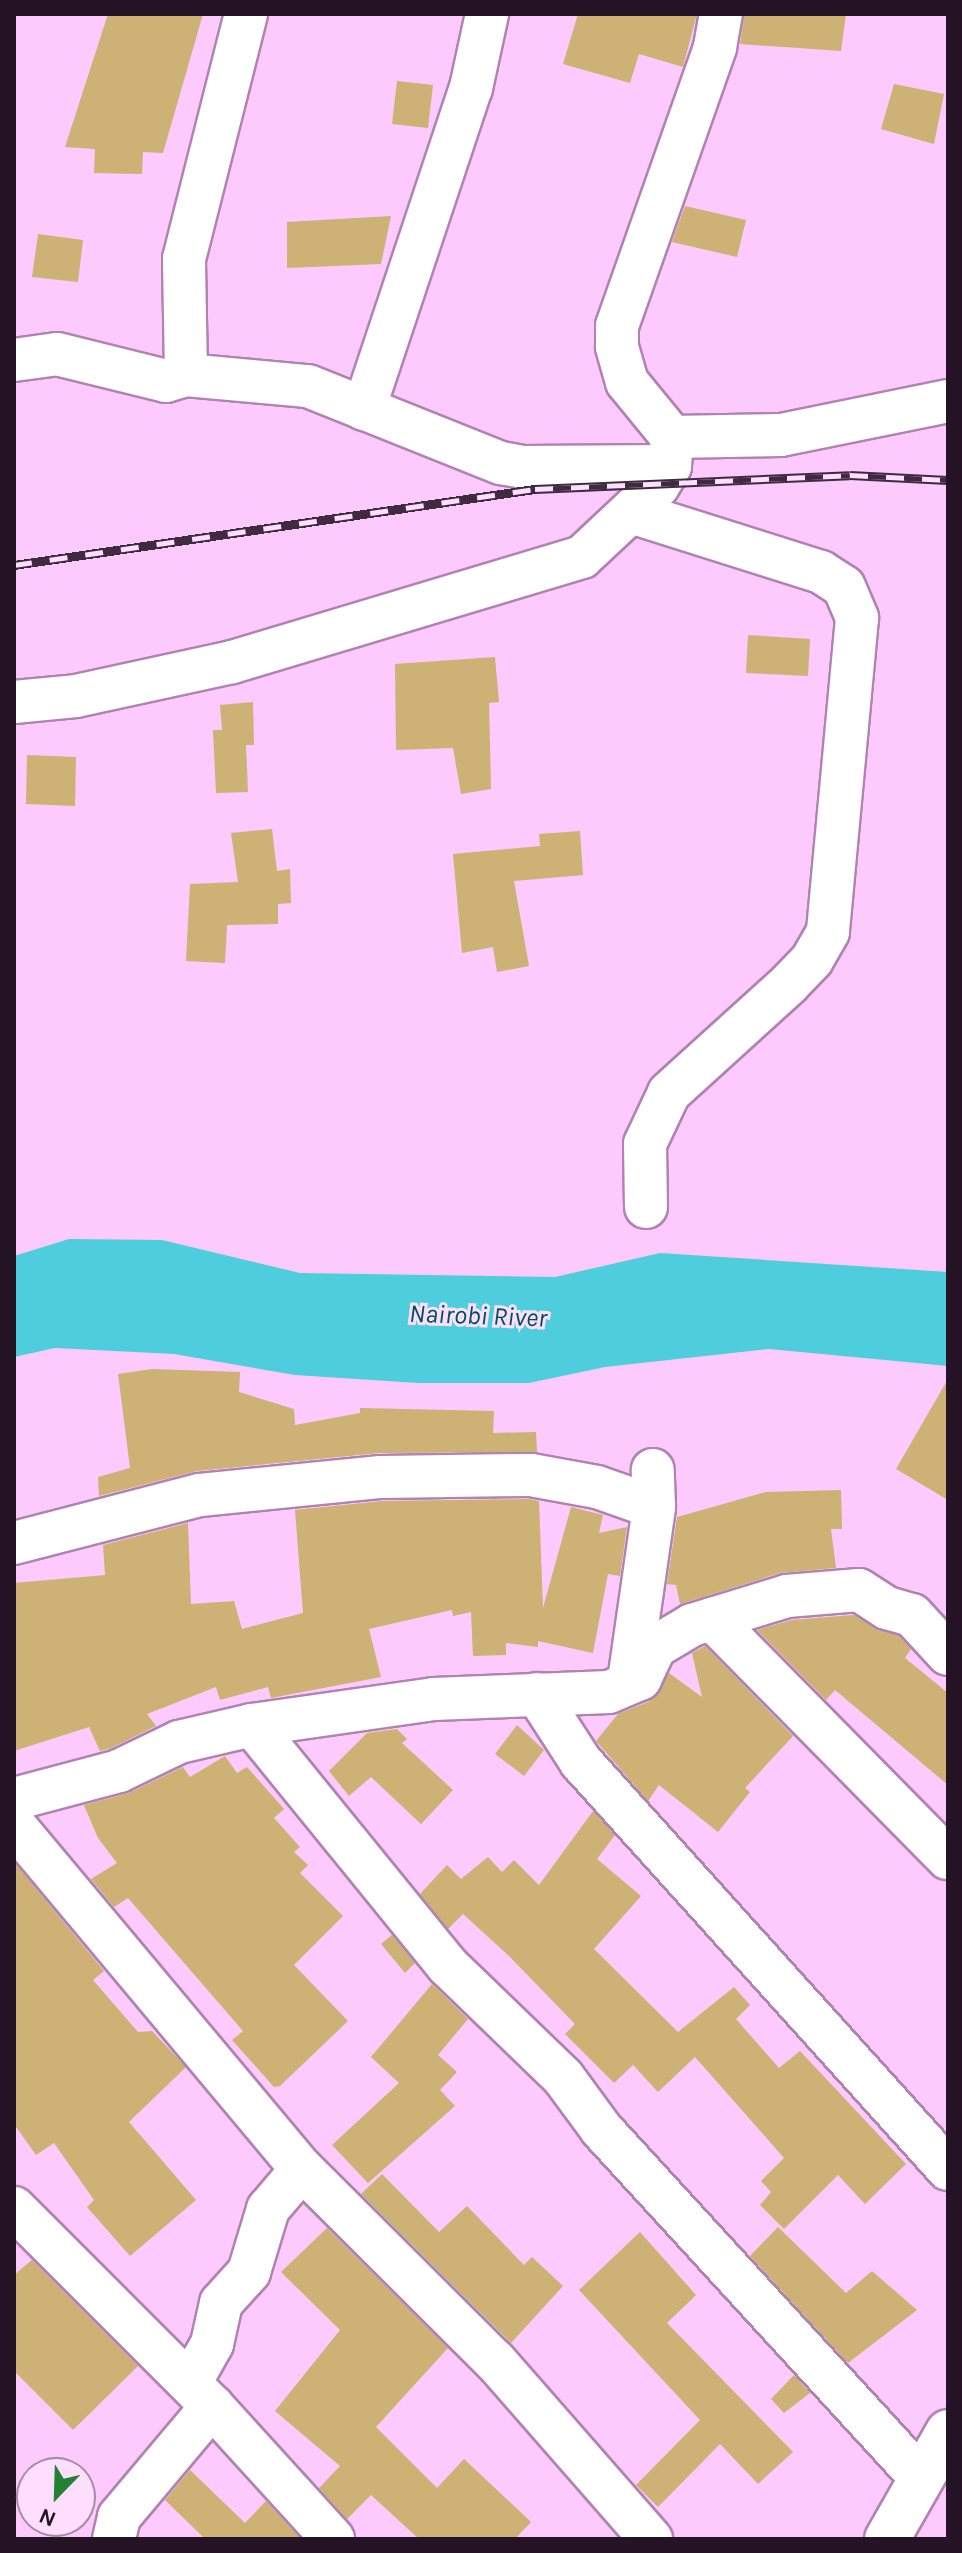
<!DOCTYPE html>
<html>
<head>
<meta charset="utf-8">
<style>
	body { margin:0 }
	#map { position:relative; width:962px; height:2553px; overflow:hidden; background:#fccafc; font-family:Karla,sans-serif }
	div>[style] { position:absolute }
	.water>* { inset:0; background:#4ecedd }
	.building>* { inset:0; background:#cdb175 }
	.roads { filter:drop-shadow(2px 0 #b083b1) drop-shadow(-2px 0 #b083b1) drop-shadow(0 2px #b083b1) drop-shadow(0 -2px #b083b1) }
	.minor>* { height:42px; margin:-21px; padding:0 21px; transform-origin:21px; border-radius:21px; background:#fff }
	.tertiary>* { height:44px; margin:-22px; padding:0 22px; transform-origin:22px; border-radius:22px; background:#fff }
	.rail>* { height:9px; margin-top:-4.5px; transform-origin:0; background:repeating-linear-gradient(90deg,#fddffd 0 18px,#3f2a3f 0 36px); box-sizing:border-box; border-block:2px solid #3f2a3f }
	span { translate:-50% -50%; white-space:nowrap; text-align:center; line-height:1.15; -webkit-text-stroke:6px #fddffd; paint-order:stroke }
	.water-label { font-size:26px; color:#005058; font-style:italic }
	.frame { position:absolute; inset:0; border:16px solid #241324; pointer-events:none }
	.north { position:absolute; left:16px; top:2457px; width:80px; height:80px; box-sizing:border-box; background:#fddffd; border:2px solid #a68da6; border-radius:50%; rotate:203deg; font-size:22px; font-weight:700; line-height:32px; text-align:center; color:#241324 }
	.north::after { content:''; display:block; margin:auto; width:28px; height:36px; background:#228133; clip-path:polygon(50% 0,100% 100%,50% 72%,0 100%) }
</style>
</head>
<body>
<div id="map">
	<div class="water">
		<div style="clip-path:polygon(69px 1239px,162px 1240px,300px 1273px,555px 1277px,660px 1253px,948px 1272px,948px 1366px,769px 1349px,605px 1367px,529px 1383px,418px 1383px,295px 1375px,174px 1354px,55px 1348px,14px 1357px,14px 1256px)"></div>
	</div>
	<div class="building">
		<div style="clip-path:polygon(108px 14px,203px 14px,163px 153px,143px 152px,142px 174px,94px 173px,95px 149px,65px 147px)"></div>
		<div style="clip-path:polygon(578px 14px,697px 14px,683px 67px,639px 54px,630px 83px,563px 64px)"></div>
		<div style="clip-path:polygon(744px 14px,846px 14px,841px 51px,740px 44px)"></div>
		<div style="clip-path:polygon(397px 81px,433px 85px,428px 128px,392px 124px)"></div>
		<div style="clip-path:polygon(894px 84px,944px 94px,934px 144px,881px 129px)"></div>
		<div style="clip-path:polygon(685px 206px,746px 220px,737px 257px,672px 242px)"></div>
		<div style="clip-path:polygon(391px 216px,381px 264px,287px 268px,287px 222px)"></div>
		<div style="clip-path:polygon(38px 234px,83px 240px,78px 282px,32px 277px)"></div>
		<div style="clip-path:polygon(748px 635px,810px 639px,808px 676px,746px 673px)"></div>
		<div style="clip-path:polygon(495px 657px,499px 702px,489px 703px,491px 789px,461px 794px,453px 748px,396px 750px,395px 664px)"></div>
		<div style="clip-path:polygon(253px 702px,254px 745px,246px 745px,248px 792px,216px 793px,213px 730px,222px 730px,220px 705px)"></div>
		<div style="clip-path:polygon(27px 755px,76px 757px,75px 806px,26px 804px)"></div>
		<div style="clip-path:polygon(272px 829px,277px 871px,290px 869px,291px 903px,278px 904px,278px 924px,227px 925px,225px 963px,186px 961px,190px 884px,238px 882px,231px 833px)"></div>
		<div style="clip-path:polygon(580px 831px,583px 875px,514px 881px,529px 966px,497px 972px,493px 947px,462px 953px,453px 854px,540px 846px,539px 834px)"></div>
		<div style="clip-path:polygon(152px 1369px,240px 1372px,239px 1392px,294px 1409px,295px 1425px,360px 1413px,360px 1408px,494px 1411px,493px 1433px,536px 1432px,537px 1452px,379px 1453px,197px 1471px,99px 1496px,98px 1477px,130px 1468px,118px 1374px)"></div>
		<div style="clip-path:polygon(948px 1379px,948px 1500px,896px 1469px)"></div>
		<div style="clip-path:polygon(841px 1490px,842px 1529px,831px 1529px,836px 1568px,780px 1573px,680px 1604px,676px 1585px,667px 1584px,677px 1517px,766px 1492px)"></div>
		<div style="clip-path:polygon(529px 1499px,539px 1501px,543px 1608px,571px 1507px,603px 1515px,599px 1533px,627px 1527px,620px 1576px,608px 1574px,593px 1653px,538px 1641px,538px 1647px,506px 1643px,506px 1655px,473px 1656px,471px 1612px,453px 1616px,452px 1610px,369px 1629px,381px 1677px,271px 1698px,268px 1687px,220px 1700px,216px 1687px,147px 1714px,156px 1726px,111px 1748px,100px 1751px,89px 1727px,14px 1751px,14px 1583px,105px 1575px,103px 1545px,188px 1523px,191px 1604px,234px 1601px,242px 1629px,303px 1613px,295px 1510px,382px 1501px)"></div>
		<div style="clip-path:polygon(853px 1615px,899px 1636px,911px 1649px,905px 1658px,948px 1693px,948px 1785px,835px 1690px,826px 1700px,757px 1630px,792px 1620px)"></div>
		<div style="clip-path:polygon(705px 1646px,793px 1736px,745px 1788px,750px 1792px,718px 1832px,659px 1785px,648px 1801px,596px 1741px,618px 1714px,650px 1701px,669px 1673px,702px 1697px,692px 1653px)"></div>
		<div style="clip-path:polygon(517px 1725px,544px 1750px,524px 1776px,495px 1754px)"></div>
		<div style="clip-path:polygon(397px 1729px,407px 1739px,402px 1743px,453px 1790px,421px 1824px,371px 1777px,349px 1796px,329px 1771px,367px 1733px)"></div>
		<div style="clip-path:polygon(225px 1756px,237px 1773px,247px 1767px,284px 1809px,274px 1818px,300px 1847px,294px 1852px,308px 1865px,300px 1873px,343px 1916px,294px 1965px,348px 2021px,280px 2086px,274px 2087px,232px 2040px,243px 2031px,128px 1898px,114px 1907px,91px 1879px,117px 1863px,98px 1838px,84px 1805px,129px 1793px,183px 1767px,190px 1777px)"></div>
		<div style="clip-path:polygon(593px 1811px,615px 1835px,597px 1859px,641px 1896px,594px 1949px,678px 2032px,734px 1987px,750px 2005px,736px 2019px,779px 2068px,800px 2051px,906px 2164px,865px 2204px,838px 2175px,784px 2229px,760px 2205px,771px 2192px,761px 2181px,784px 2158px,695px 2057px,658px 2092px,633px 2065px,614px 2083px,565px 2034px,575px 2024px,509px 1956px,463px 1914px,448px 1929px,420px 1894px,447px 1865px,461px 1879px,488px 1857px,502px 1872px,514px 1860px,539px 1885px)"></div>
		<div style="clip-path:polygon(14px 1862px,104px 1971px,93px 1980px,138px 2032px,152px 2031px,186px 2067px,129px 2122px,196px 2200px,130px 2256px,87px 2207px,94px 2200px,54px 2143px,36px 2155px,14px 2124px)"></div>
		<div style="clip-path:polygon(392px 1935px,415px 1963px,405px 1973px,381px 1944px)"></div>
		<div style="clip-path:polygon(432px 1984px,468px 2019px,438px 2055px,457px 2072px,440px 2090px,455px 2106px,368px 2183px,332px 2145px,399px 2083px,371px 2057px)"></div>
		<div style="clip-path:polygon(382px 2174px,439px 2232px,467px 2206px,524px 2265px,532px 2257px,563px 2286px,511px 2343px,361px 2194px)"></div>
		<div style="clip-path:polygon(778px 2227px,846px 2293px,872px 2271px,917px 2310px,848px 2363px,750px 2256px)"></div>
		<div style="clip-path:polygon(327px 2228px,448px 2348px,376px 2427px,437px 2488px,464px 2459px,531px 2522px,515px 2539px,419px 2539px,371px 2495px,347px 2519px,319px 2488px,340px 2466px,275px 2411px,340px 2330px,281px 2272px)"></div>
		<div style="clip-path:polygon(640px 2232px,696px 2295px,667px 2323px,793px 2452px,758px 2484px,720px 2444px,658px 2507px,636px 2485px,700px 2420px,579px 2290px)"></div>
		<div style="clip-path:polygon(32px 2260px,138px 2366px,73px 2430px,14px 2371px,14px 2275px)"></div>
		<div style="clip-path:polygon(794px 2375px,810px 2393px,784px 2413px,771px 2399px)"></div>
		<div style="clip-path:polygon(60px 2458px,76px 2473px,45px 2473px)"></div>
		<div style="clip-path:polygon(190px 2470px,245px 2523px,266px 2501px,301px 2539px,205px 2539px,165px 2500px)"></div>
		<div style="clip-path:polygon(80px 2477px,95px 2491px,80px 2507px)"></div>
	</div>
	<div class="roads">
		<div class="minor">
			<div style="left:14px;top:360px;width:43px;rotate:-7.9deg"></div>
			<div style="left:57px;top:354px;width:112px;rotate:13.9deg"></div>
			<div style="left:166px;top:381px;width:21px;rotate:-17deg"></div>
			<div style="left:186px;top:375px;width:122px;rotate:5.2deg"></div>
			<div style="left:308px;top:386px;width:208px;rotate:21.8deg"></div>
			<div style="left:501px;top:463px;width:22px;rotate:10deg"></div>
			<div style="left:523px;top:467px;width:147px;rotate:-0.4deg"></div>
			<div style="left:186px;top:375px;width:116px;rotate:-91deg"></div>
			<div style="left:184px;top:259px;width:253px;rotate:-75.8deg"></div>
			<div style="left:364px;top:409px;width:338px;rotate:-71.6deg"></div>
			<div style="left:471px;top:88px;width:76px;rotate:-77.8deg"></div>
			<div style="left:672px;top:437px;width:71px;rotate:-129.3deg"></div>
			<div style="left:627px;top:382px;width:37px;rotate:-106deg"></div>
			<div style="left:617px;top:346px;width:20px;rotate:-90deg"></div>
			<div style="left:617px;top:326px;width:296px;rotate:-70.6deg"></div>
			<div style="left:715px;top:47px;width:34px;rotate:-80deg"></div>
			<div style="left:634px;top:513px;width:196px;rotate:17.5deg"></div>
			<div style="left:821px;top:572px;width:27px;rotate:33deg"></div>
			<div style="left:844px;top:587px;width:34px;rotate:67deg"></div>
			<div style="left:857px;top:618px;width:315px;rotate:95.3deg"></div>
			<div style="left:828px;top:932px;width:32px;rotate:120deg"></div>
			<div style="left:812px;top:960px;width:33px;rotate:134deg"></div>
			<div style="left:789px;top:984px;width:162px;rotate:137.8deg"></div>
			<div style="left:669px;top:1093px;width:56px;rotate:115.2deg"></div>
			<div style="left:645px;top:1144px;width:63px;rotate:89.1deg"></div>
			<div style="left:14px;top:702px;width:62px;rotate:-5.5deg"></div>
			<div style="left:76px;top:696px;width:160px;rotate:-12.3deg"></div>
			<div style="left:232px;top:662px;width:365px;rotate:-16.7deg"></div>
			<div style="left:582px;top:557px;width:104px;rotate:-43.1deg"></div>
			<div style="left:658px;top:486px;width:23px;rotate:-59deg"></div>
			<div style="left:670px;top:466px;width:29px;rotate:-86deg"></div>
			<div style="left:672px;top:437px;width:109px;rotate:-1.1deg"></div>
			<div style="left:781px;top:435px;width:170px;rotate:-11.5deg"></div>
			<div style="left:14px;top:1543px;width:192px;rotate:-14.5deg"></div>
			<div style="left:200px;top:1495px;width:182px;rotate:-5.7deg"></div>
			<div style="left:381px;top:1477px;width:150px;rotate:-0.8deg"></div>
			<div style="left:531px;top:1475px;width:67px;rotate:10.3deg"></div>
			<div style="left:597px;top:1487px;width:60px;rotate:19.3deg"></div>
			<div style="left:712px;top:1619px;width:336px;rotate:45.4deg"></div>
			<div style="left:629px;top:1681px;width:176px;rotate:-81.8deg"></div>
			<div style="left:654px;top:1507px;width:37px;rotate:-92deg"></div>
			<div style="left:537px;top:1694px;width:81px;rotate:57.1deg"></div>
			<div style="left:581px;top:1762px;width:548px;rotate:47.96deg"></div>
			<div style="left:252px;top:1725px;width:309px;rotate:50.9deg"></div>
			<div style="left:447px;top:1965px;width:161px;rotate:44deg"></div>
			<div style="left:563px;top:2077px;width:66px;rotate:53.7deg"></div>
			<div style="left:602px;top:2130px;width:472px;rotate:47.5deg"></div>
			<div style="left:14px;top:1799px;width:109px;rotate:-14.9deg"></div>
			<div style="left:119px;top:1771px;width:67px;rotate:-25.8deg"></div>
			<div style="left:179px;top:1742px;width:75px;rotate:-13.1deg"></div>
			<div style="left:252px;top:1725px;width:184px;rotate:-8.1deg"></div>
			<div style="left:434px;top:1699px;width:175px;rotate:-2.3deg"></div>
			<div style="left:609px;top:1692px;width:34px;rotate:-23deg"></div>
			<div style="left:640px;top:1679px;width:35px;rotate:-65deg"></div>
			<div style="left:655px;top:1647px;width:43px;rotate:-30.7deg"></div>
			<div style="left:692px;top:1625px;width:99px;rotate:-17deg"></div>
			<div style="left:787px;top:1596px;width:72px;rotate:-4.8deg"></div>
			<div style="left:859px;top:1590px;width:33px;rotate:33deg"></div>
			<div style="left:887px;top:1608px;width:26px;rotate:16deg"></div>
			<div style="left:912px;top:1615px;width:53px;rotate:47.3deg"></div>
			<div style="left:14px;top:1825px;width:449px;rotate:50.1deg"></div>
			<div style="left:302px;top:2169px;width:272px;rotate:44.9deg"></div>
			<div style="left:495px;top:2361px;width:237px;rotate:48.8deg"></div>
			<div style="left:14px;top:2208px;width:280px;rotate:45deg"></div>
			<div style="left:212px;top:2406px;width:180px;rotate:47.7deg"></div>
			<div style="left:190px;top:2383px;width:45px;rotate:-60.6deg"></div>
			<div style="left:212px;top:2344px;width:42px;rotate:-77.6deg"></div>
			<div style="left:221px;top:2303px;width:42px;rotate:-47.9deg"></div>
			<div style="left:249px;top:2272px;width:66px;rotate:-73.2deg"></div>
			<div style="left:268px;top:2209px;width:52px;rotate:-49.6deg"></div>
			<div style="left:114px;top:2539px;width:23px;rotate:-77deg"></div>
			<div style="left:119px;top:2517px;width:145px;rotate:-50deg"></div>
		</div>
		<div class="tertiary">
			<div style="left:887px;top:2539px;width:123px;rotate:-60.3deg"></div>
		</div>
	</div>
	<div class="rail">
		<div style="left:14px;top:565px;width:527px;rotate:-8.3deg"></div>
		<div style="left:535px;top:489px;width:315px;rotate:-2.5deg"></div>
		<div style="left:850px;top:475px;width:98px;rotate:2.9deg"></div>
	</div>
	<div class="water-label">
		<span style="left:478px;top:1316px;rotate:2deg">Nairobi River</span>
	</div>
	<div class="frame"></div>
	<div class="north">N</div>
</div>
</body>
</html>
